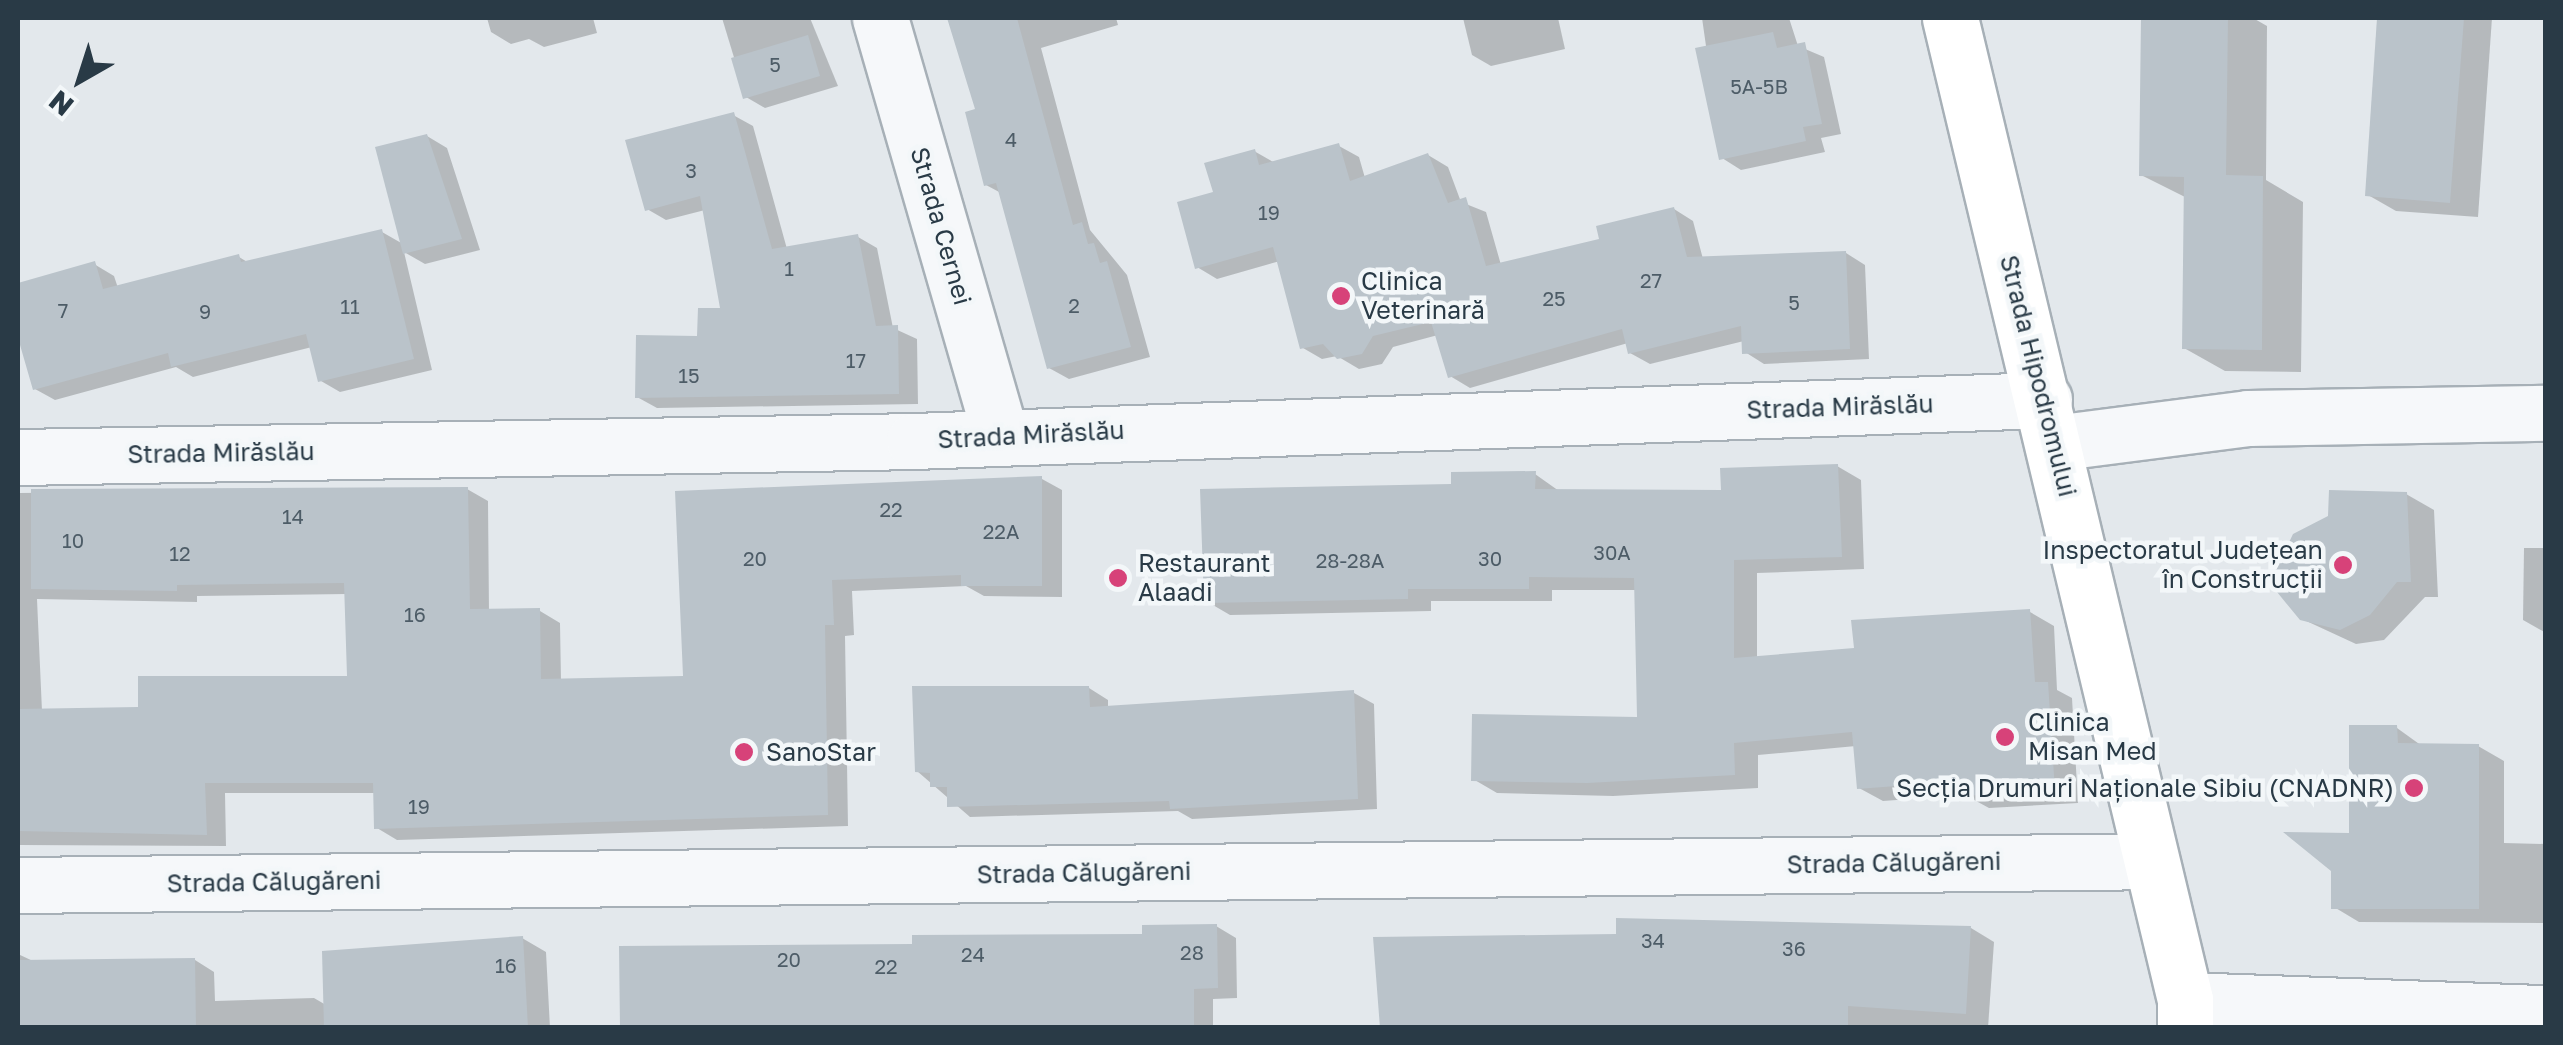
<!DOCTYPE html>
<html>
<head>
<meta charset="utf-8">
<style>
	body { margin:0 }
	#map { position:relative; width:2563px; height:1045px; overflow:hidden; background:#e3e8ec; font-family:"Golos Text",sans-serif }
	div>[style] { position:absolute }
	.shadow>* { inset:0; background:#0003 }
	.building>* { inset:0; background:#bac3ca }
	.roads { filter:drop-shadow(2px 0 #a7b0b7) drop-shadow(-2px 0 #a7b0b7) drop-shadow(0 2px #a7b0b7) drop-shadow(0 -2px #a7b0b7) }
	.street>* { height:55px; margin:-27.5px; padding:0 27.5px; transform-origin:27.5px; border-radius:27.5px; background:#f6f8fa }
	.secondary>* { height:55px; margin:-27.5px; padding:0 27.5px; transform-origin:27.5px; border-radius:27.5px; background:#fff }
	.dots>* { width:28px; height:28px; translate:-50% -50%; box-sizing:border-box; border:5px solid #f3f7f9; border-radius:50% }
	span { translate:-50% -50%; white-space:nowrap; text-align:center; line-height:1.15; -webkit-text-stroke:9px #f3f7f9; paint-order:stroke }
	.number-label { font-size:20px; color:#4d5c67 }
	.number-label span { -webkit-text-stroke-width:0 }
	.street-label { font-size:25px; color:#293a46 }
	.poi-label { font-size:25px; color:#293a46 }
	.left { translate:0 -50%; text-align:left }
	.right { translate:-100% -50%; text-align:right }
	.frame { position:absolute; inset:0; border:20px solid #293a46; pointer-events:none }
	.north { position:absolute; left:30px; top:30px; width:100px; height:100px; -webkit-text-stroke:8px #f3f7f9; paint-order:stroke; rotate:219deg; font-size:28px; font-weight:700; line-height:40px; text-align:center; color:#293a46 }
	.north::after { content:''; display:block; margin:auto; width:35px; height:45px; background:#293a46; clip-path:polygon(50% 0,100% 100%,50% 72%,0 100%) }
</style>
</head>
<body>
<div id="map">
	<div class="shadow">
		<div style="clip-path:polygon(487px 18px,593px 18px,597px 33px,544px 47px,529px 39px,511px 44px,491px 32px)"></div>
		<div style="clip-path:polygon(722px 18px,810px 18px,838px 86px,765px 108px,746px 97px)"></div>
		<div style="clip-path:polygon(952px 18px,1116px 18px,1118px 25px,1041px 48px,1090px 230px,1127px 275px,1150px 357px,1069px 379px,1049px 368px,1001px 193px,986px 185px,978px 111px)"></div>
		<div style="clip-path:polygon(1463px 18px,1558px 18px,1565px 49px,1491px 66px,1472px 55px)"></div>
		<div style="clip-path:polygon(1702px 18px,1789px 18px,1798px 46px,1824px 57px,1841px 134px,1821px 138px,1825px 152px,1741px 170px,1722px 158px)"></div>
		<div style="clip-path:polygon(2143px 18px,2253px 18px,2267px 26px,2266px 180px,2303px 202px,2301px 372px,2225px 371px,2184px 348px,2187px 198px,2141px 175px)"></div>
		<div style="clip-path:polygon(2380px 18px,2492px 18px,2478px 217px,2396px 211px,2368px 195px)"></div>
		<div style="clip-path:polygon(733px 115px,753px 126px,787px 249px,858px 237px,877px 248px,893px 328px,917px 339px,918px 404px,657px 408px,637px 397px,723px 311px,705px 210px,666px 220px,647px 209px)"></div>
		<div style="clip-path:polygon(427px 136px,447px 148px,480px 250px,425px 264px,404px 252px,432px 370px,340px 392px,321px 381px,312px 347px,193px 377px,176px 367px,55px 400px,35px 389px,18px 329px,18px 286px,94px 264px,114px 276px,118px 288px,239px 257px,249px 263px,382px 232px,403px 244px)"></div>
		<div style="clip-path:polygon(1339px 146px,1359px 157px,1365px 178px,1428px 155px,1448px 167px,1461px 202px,1486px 212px,1501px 265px,1602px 241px,1674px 209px,1693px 221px,1703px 259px,1846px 253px,1865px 265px,1869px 359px,1764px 364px,1745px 352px,1744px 341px,1650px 364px,1630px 353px,1628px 343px,1470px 388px,1450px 376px,1438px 335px,1393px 347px,1382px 364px,1359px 369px,1337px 356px,1322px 359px,1303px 348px,1280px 261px,1217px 279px,1197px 267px,1216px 194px,1254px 151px,1275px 163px)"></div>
		<div style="clip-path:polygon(1837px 466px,1861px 480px,1864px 569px,1757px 573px,1757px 659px,1857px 650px,2030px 612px,2054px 626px,2057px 690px,2072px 698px,2078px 803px,1989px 808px,1965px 795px,1883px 801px,1859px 788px,1856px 746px,1758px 755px,1758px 788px,1613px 796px,1497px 793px,1473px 779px,1639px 719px,1636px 590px,1552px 590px,1552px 601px,1431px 601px,1431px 611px,1230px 615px,1206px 601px,1454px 487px,1535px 474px,1559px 491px,1724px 493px)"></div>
		<div style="clip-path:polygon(evenodd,1042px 479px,1062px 490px,1062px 597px,984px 596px,966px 586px,852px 591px,854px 635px,845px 636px,848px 826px,397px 840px,377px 828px,376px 793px,225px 793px,226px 846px,18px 845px,18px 493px,467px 489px,488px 501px,489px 612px,540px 611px,560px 623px,561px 681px,685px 678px,677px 493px,1042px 479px,347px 594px,349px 678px,141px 709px,42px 711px,37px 599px,197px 602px,197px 596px,347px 594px)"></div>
		<div style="clip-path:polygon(2406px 494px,2434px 510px,2438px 597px,2425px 597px,2384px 640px,2356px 644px,2302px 619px,2279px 591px,2280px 557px,2295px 535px)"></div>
		<div style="clip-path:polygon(2524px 548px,2546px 548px,2546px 633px,2523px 620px)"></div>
		<div style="clip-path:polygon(1089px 688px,1108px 700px,1108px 708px,1354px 693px,1374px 704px,1377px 809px,1192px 819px,1178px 811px,970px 817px,917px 771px)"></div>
		<div style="clip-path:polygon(2397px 728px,2422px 746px,2478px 746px,2504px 761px,2504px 843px,2546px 844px,2546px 923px,2359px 922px,2334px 907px,2351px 836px)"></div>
		<div style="clip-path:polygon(1216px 926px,1236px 938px,1237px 998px,1213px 999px,1213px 1028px,622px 1028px,915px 946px,1145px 936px)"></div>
		<div style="clip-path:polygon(1971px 928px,1994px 942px,1988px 1028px,1382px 1028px)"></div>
		<div style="clip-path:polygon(522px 938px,546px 952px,550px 1028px,18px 1028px,18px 954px,35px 962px,195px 960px,214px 972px,215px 1001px,314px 998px,326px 1005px)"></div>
	</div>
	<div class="building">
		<div style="clip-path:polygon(947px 18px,1017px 18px,1073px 225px,1082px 222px,1088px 244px,1094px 243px,1100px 263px,1107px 261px,1131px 347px,1047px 369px,996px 183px,984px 186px,965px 112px,975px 109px)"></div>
		<div style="clip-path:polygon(2141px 18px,2228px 18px,2226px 175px,2263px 176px,2262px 350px,2182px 349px,2184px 177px,2139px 176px)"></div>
		<div style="clip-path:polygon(2377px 18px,2464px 18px,2450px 203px,2365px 196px)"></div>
		<div style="clip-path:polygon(1773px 32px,1777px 48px,1805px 42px,1822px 124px,1803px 127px,1806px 141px,1719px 160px,1695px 48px)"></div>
		<div style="clip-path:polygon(808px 35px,820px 76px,743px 99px,731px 58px)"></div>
		<div style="clip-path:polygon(734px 112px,772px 249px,858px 234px,876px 326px,898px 325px,899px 394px,635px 398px,636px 335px,697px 336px,698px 308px,720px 308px,700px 196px,645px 211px,625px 140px)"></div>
		<div style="clip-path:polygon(427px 134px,462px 239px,403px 254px,375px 147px)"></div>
		<div style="clip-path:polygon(1339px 143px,1350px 181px,1428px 153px,1448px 203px,1466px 197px,1486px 266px,1599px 239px,1596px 226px,1674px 207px,1687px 257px,1846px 251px,1850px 349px,1742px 354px,1741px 326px,1628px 354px,1622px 329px,1448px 378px,1431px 322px,1373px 336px,1362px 354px,1337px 359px,1323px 344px,1300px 349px,1273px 247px,1195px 269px,1177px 202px,1213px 192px,1204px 163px,1255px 149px,1259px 165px)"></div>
		<div style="clip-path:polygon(382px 229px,414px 359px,318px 382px,306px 334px,171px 367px,168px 353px,33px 390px,18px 338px,18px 283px,95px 261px,103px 289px,239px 254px,241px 262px)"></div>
		<div style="clip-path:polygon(1838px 464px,1842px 557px,1734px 560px,1734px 658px,1854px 648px,1851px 620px,2030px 609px,2035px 682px,2048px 682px,2055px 791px,1963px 796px,1962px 781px,1857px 789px,1852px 732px,1734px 743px,1735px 775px,1587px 783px,1471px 781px,1472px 714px,1637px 717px,1634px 578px,1529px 577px,1529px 589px,1408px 589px,1408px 599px,1204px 603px,1200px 489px,1451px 484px,1451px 472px,1536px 471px,1535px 489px,1721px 490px,1720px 468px)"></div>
		<div style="clip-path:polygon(1042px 476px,1042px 586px,961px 586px,961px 575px,832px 580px,834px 625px,825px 625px,828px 815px,374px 829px,373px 783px,205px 783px,207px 835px,18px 831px,18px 709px,138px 707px,138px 676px,347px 676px,344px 583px,177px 585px,177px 591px,31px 589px,31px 489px,468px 487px,470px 609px,540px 608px,541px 679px,683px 676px,675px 491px)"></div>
		<div style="clip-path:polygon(2329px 490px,2407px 492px,2411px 582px,2397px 582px,2370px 615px,2340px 630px,2300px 620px,2277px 592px,2274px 574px,2293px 534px,2328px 516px)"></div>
		<div style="clip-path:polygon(912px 686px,1089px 686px,1090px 707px,1354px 690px,1358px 799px,1170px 809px,1169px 801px,947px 807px,947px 787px,930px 787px,930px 773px,915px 772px)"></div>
		<div style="clip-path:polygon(2349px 725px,2397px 725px,2398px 743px,2479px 744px,2479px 909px,2331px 909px,2331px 871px,2283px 832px,2349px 833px)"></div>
		<div style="clip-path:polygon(1616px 918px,1971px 926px,1966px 1014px,1848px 1006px,1848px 1028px,1380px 1028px,1373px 937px,1616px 934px)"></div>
		<div style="clip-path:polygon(1217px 924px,1218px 988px,1194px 989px,1194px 1028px,620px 1028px,619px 946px,912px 944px,912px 935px,1142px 934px,1142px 925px)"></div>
		<div style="clip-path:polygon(523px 936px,528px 1028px,324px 1028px,322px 951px)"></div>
		<div style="clip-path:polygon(195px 958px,196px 1028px,18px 1028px,18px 960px)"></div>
	</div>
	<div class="roads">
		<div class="street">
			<div style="left:880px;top:18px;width:434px;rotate:73.9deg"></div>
			<div style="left:2054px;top:443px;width:196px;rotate:-7.3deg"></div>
			<div style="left:2248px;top:418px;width:298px;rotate:-1deg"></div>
			<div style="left:18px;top:457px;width:896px;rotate:-1.02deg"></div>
			<div style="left:914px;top:441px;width:1131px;rotate:-2.08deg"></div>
			<div style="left:18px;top:885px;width:2133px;rotate:-0.64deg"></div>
			<div style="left:2185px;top:1000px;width:361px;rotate:2.1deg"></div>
		</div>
		<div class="secondary">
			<div style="left:1950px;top:18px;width:1010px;rotate:76.54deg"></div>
			<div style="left:2185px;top:1000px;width:28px;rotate:90deg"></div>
		</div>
	</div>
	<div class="dots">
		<div style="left:1341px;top:296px;background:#d74279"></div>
		<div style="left:2343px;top:565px;background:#d74279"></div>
		<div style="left:1118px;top:578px;background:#d74279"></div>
		<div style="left:2005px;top:737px;background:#d74279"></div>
		<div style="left:744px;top:752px;background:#d74279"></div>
		<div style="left:2414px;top:788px;background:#d74279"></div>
	</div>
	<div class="number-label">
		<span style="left:775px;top:64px">5</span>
		<span style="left:1759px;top:86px">5A-5B</span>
		<span style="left:1011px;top:139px">4</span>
		<span style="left:691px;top:170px">3</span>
		<span style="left:1269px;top:212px">19</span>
		<span style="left:789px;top:268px">1</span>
		<span style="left:1651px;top:280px">27</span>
		<span style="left:1554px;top:298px">25</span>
		<span style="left:1794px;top:302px">5</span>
		<span style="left:1074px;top:305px">2</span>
		<span style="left:350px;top:306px">11</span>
		<span style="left:63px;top:310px">7</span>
		<span style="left:205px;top:311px">9</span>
		<span style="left:856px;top:360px">17</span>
		<span style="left:689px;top:375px">15</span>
		<span style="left:891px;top:509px">22</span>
		<span style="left:293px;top:516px">14</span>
		<span style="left:1001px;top:531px">22A</span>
		<span style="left:73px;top:540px">10</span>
		<span style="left:1612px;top:552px">30A</span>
		<span style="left:180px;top:553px">12</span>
		<span style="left:755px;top:558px">20</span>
		<span style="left:1490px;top:558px">30</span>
		<span style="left:1350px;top:560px">28-28A</span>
		<span style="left:415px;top:614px">16</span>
		<span style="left:419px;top:806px">19</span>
		<span style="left:1653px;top:940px">34</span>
		<span style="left:1794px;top:948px">36</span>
		<span style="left:1192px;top:952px">28</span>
		<span style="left:973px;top:954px">24</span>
		<span style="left:789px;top:959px">20</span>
		<span style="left:506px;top:965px">16</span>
		<span style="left:886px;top:966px">22</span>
	</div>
	<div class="street-label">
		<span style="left:941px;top:226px;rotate:74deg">Strada Cernei</span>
		<span style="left:2038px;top:376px;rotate:76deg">Strada Hipodromului</span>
		<span style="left:1840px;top:407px;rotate:-2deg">Strada Mirăslău</span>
		<span style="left:1031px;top:435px;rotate:-3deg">Strada Mirăslău</span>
		<span style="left:221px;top:453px;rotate:-1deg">Strada Mirăslău</span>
		<span style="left:1894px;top:863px;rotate:-1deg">Strada Călugăreni</span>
		<span style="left:1084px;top:873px;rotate:-1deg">Strada Călugăreni</span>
		<span style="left:274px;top:882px;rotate:-1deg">Strada Călugăreni</span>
	</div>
	<div class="poi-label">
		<span class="left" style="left:1361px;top:296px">Clinica<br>Veterinară</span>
		<span class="right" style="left:2323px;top:565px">Inspectoratul Județean<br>în Construcții</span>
		<span class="left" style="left:1138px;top:578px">Restaurant<br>Alaadi</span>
		<span class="left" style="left:2028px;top:737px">Clinica<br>Misan Med</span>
		<span class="left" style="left:766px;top:752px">SanoStar</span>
		<span class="right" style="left:2394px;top:788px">Secția Drumuri Naționale Sibiu (CNADNR)</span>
	</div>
	<div class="frame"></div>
	<div class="north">N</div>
</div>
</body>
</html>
